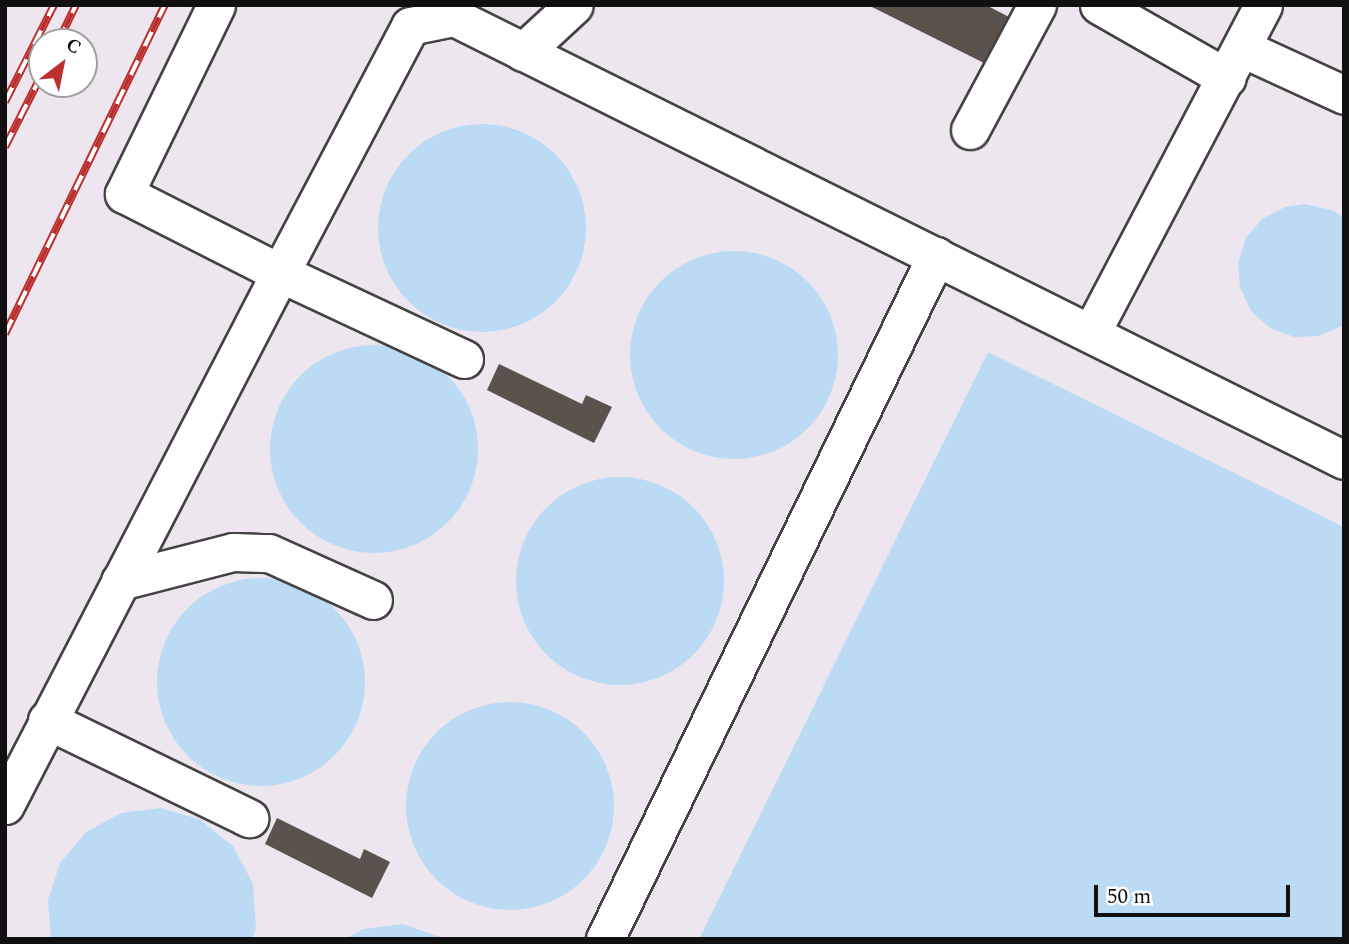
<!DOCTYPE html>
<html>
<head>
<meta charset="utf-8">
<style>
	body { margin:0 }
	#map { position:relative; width:1349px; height:944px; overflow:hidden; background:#fefdf4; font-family:Spectral,serif }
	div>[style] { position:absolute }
	.industrial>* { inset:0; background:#eee6ee }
	.water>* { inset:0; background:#bbdbf4 }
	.round { border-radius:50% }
	.building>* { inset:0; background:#59524d }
	.roads { filter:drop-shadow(2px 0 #434343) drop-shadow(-2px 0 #434343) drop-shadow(0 2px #434343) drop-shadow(0 -2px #434343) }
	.minor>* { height:37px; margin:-18.5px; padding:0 18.5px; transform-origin:18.5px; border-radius:18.5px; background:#fff }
	.rail>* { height:8px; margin-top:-4px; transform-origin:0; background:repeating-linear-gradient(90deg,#fff 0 16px,#bb302e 0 32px); box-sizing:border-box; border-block:2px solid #bb302e }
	span { translate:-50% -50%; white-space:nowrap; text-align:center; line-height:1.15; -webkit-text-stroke:7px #fff; paint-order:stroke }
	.frame { position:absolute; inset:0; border:7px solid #101010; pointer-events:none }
	.north { position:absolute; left:28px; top:28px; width:70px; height:70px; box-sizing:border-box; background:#fff; border:2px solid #9f9f9f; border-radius:50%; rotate:32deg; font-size:19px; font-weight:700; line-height:28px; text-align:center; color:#101010 }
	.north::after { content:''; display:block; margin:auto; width:24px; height:32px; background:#bb302e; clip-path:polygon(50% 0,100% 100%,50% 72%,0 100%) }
	.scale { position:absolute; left:1094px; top:885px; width:196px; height:32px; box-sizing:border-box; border:4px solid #101010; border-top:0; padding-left:9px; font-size:21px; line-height:24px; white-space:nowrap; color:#101010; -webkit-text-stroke:5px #fff; paint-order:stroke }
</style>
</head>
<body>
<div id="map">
	<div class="industrial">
		<div style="clip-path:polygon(evenodd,5px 5px,1344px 5px,1344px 939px,5px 939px,5px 5px,42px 42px,84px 42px,84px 84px,42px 84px,42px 42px)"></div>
	</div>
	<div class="water">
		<div class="round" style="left:378px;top:124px;width:208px;height:208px"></div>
		<div style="clip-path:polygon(1305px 204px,1334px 211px,1344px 218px,1344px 325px,1319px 336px,1294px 337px,1270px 328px,1251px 311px,1240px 288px,1238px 263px,1246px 238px,1262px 219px,1285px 207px)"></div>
		<div class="round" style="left:630px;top:251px;width:208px;height:208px"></div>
		<div class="round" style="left:270px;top:345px;width:208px;height:208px"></div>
		<div style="clip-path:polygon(988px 352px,1344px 527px,1344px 939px,699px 939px)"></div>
		<div class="round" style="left:516px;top:477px;width:208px;height:208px"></div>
		<div class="round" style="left:157px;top:578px;width:208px;height:208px"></div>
		<div class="round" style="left:406px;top:702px;width:208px;height:208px"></div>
		<div style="clip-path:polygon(160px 808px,199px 819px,233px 846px,253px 884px,256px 928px,252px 939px,51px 939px,48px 900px,60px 863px,86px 832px,121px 813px)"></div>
		<div style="clip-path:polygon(403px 924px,446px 939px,345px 939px,363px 929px)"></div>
	</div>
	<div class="building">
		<div style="clip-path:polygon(868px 5px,986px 5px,1009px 17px,986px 64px)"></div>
		<div style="clip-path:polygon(499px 364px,582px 404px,586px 395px,612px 407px,594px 443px,487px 390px)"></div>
		<div style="clip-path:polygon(277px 818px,360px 859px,364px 849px,390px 862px,372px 898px,265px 844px)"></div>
	</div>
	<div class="roads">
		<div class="minor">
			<div style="left:1099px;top:5px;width:147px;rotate:29.7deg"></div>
			<div style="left:1242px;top:48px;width:112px;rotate:24.7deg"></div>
			<div style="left:523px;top:52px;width:69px;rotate:-42.7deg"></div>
			<div style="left:970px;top:130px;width:142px;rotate:-61.8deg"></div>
			<div style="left:1091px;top:333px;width:370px;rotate:-62.3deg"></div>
			<div style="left:464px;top:359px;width:203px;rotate:-154.9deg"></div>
			<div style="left:280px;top:273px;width:279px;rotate:-62.2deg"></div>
			<div style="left:410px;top:26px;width:45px;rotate:-11.6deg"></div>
			<div style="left:454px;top:17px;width:994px;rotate:26.46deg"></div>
			<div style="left:120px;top:581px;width:117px;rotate:-14.4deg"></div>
			<div style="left:233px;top:552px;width:36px;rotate:2deg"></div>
			<div style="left:269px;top:553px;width:114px;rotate:24.3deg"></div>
			<div style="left:47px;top:720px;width:225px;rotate:25.9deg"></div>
			<div style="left:5px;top:805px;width:599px;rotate:-62.66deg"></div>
			<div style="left:280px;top:273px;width:175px;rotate:-153.1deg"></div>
			<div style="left:124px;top:194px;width:210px;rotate:-64deg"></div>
			<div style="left:605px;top:939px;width:759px;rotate:-64.14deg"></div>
		</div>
	</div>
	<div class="rail">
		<div style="left:58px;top:42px;width:41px;rotate:-64.1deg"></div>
		<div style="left:5px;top:102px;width:109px;rotate:-63.2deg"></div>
		<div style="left:5px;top:147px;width:82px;rotate:-63.1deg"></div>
		<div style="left:5px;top:334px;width:366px;rotate:-64.1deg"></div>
	</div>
	<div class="frame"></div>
	<div class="north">С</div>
	<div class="scale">50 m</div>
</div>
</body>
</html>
